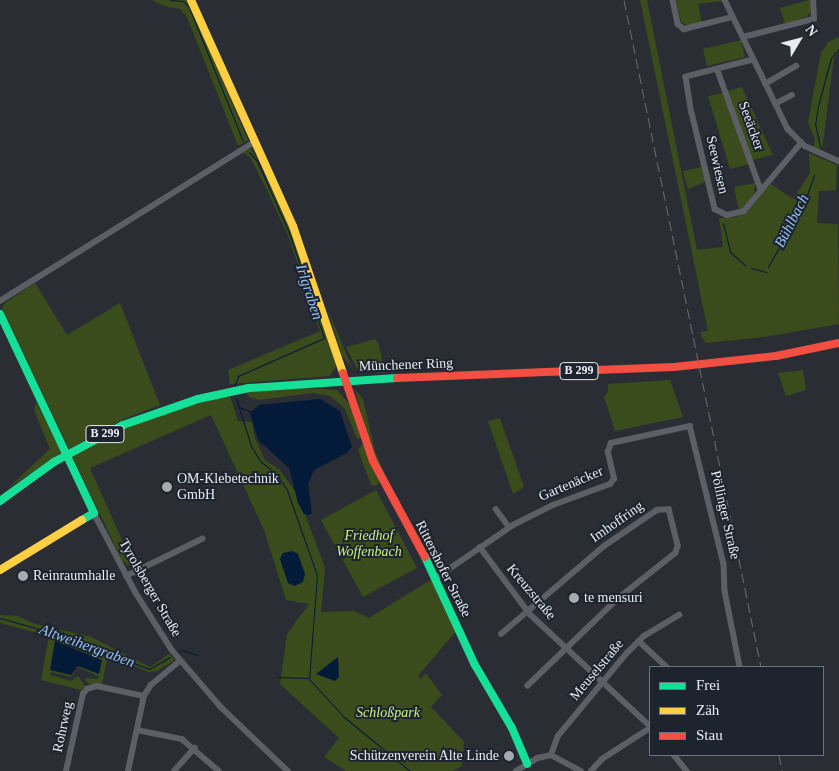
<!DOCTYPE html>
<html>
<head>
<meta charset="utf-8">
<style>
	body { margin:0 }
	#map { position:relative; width:839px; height:771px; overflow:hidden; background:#2a2e34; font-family:Georgia,serif }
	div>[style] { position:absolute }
	.green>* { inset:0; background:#3a4b1c }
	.water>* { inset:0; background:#041a39 }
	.stream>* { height:1px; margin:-0.5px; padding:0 0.5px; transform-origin:0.5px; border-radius:0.5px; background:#041a39 }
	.street>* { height:5.5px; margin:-2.75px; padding:0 2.75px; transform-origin:2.75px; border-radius:2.75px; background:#5c5f64 }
	.fast>* { height:8px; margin:-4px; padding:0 4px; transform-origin:4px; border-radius:4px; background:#16e098 }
	.slow>* { height:8px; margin:-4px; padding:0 4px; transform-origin:4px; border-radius:4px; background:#ffcf43 }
	.jam>* { height:8px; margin:-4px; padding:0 4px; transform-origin:4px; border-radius:4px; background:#f24e42 }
	.rail>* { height:1px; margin-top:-0.5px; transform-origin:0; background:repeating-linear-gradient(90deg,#6a6c70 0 10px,transparent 0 15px) }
	.dots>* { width:14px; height:14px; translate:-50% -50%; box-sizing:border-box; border:2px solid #1d242e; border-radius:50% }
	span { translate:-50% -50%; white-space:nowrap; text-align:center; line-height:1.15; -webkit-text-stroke:4px #1d242e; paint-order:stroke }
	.shield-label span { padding:1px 4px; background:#1d242e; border:1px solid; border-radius:4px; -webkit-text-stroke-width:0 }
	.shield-label { font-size:12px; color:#e8edf4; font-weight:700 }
	.street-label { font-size:14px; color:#e8edf4 }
	.poi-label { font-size:14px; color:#e8edf4 }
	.left { translate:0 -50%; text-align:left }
	.right { translate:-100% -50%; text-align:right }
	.park-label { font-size:14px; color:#c9f27d; font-style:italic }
	.water-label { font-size:15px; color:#95c3f8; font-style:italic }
	.legend { position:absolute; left:649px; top:666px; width:175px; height:90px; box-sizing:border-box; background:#1d242e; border:1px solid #6e747d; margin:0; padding:6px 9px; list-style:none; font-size:15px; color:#e8edf4 }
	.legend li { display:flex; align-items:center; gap:10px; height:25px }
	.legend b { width:25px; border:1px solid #6e747d }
	.north { position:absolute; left:774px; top:15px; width:50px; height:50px; -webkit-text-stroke:4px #1d242e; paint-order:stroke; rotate:53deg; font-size:14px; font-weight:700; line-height:20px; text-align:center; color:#e8edf4 }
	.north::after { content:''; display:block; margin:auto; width:18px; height:22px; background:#e8edf4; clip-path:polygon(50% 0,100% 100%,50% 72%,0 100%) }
</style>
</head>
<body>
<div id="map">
	<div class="green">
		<div style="clip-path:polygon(152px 0,188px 0,248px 140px,238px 146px,187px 17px,180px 9px,164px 6px)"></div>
		<div style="clip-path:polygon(640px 0,647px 0,697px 250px,723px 247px,719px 218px,736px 217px,747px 212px,771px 184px,793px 199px,810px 173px,809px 153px,837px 165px,836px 190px,819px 191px,817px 223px,838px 224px,839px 324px,765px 337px,706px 343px,703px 339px,700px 332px,708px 331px)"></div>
		<div style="clip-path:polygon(676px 0,721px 0,722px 1px,698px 4px,702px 23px,689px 26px,681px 22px)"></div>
		<div style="clip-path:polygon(810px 0,811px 10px,807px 17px,785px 24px,780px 8px)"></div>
		<div style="clip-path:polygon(839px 37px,839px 51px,834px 58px,822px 151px,813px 147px,815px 140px,808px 122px,821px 53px,828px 42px)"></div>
		<div style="clip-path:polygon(741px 40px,745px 57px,707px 66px,703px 49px)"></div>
		<div style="clip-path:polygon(742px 87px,773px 155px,752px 160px,727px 91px)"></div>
		<div style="clip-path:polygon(723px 93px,749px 164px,730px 169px,708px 96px)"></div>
		<div style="clip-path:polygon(251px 148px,290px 227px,337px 365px,330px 376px,230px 384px,228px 370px,320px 331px,288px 235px,262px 180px,250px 157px,243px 153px)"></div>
		<div style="clip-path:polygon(702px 167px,705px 182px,688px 189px,683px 171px)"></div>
		<div style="clip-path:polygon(755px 183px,754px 195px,739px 211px,734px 187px)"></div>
		<div style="clip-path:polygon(35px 283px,67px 335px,120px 303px,160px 405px,124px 419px,69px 449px,2px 308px,5px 303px)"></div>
		<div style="clip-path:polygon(320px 285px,329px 313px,352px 367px,342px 356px)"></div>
		<div style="clip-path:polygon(375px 339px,379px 345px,385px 373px,358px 371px,346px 347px)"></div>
		<div style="clip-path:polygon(803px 370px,806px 390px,786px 396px,778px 373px)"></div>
		<div style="clip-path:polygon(670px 380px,683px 417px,615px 431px,604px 397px,608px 392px,608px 384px)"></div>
		<div style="clip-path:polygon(288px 387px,337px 390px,351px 406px,361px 438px,357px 439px,345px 409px,330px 396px,313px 393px,259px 400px,249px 397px,246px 392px)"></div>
		<div style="clip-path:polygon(355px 390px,363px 399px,375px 451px,386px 477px,425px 549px,372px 453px)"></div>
		<div style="clip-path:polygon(230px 396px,238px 421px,252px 422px,255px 438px,265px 460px,279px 469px,298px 495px,325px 568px,321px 612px,354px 611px,369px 618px,432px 579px,457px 630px,418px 676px,421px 679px,426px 673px,442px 695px,431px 707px,464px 742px,462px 766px,453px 771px,346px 771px,324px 757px,339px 738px,280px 684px,287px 634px,309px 604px,286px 600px,264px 530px,211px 415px,90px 468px,134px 567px,127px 565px,122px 560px,72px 456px,124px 428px,183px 407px)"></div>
		<div style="clip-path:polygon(36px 402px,62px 453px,7px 489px,50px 449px,34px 410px)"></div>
		<div style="clip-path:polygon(500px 418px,524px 487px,513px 494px,488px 421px)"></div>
		<div style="clip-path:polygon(363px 443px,380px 481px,376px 486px,371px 485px,358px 450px)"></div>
		<div style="clip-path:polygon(376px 490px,417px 568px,363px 597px,321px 520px)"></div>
		<div style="clip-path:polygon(0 615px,18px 616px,32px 623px,91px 637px,150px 667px,169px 654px,175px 660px,157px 671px,148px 672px,108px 655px,102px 684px,88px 684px,85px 678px,98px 679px,98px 676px,78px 667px,71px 677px,51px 672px,50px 675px,71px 681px,78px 676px,85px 686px,81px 690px,41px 680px,49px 636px,0 623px)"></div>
	</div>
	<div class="water">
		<div style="clip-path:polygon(320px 399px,340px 411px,352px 447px,347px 453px,314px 470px,308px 484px,312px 513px,309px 515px,304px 514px,298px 503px,289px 468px,258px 440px,250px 413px,259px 405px)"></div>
		<div style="clip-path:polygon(292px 551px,298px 554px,305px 574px,303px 582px,294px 586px,288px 583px,280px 559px,283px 553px)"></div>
		<div style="clip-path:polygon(55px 641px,102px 660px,99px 674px,78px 666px,71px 675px,50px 670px)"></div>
		<div style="clip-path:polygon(338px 657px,339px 677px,335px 681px,316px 674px)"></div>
	</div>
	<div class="stream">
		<div style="left:170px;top:0;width:13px;rotate:4deg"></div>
		<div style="left:183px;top:1px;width:8px;rotate:45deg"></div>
		<div style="left:189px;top:7px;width:144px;rotate:68.1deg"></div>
		<div style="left:821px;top:150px;width:26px;rotate:-103deg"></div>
		<div style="left:815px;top:125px;width:19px;rotate:-81deg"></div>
		<div style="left:818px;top:106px;width:50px;rotate:-74.8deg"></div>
		<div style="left:831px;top:58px;width:13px;rotate:-51deg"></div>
		<div style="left:723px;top:223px;width:30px;rotate:76deg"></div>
		<div style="left:730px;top:252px;width:20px;rotate:41deg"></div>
		<div style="left:768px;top:267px;width:73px;rotate:-60.6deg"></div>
		<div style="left:804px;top:203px;width:30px;rotate:-70deg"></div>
		<div style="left:751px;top:268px;width:16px;rotate:15deg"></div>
		<div style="left:234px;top:387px;width:12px;rotate:-70deg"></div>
		<div style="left:238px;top:376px;width:94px;rotate:-23.8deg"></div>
		<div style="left:324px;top:338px;width:108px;rotate:-108.3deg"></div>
		<div style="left:290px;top:235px;width:81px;rotate:-114deg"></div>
		<div style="left:257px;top:161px;width:12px;rotate:-132deg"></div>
		<div style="left:236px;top:398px;width:50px;rotate:72.6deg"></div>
		<div style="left:251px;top:446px;width:17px;rotate:59deg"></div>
		<div style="left:260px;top:461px;width:21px;rotate:39deg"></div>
		<div style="left:276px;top:474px;width:19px;rotate:55deg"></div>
		<div style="left:287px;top:490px;width:90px;rotate:70.6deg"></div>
		<div style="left:317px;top:575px;width:103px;rotate:94.4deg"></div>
		<div style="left:239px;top:407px;width:14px;rotate:21deg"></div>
		<div style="left:0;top:618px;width:70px;rotate:15.8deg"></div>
		<div style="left:67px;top:637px;width:88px;rotate:21.3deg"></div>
		<div style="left:149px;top:669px;width:24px;rotate:-30deg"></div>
		<div style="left:182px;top:650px;width:16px;rotate:18deg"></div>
		<div style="left:178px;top:652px;width:2px;rotate:-27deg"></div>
		<div style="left:87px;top:655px;width:11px;rotate:-68deg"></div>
		<div style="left:278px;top:677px;width:30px;rotate:2deg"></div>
		<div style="left:309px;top:679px;width:52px;rotate:47.4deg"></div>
		<div style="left:344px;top:717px;width:85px;rotate:39.3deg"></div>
	</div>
	<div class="street">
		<div style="left:673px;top:0;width:25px;rotate:78deg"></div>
		<div style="left:678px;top:24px;width:8px;rotate:40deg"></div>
		<div style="left:684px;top:29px;width:50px;rotate:-13.8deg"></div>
		<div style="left:725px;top:0;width:144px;rotate:64deg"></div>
		<div style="left:788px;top:129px;width:24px;rotate:45deg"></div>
		<div style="left:805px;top:146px;width:37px;rotate:24deg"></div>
		<div style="left:743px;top:37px;width:73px;rotate:-14.2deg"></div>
		<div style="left:814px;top:19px;width:19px;rotate:-93deg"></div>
		<div style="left:753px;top:60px;width:69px;rotate:165.8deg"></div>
		<div style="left:686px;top:77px;width:36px;rotate:81deg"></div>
		<div style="left:692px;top:113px;width:99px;rotate:76.5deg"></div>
		<div style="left:715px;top:209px;width:13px;rotate:27deg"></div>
		<div style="left:727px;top:215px;width:17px;rotate:-13deg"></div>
		<div style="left:744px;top:211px;width:89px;rotate:-50deg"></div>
		<div style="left:718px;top:71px;width:127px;rotate:70.1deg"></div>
		<div style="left:765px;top:84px;width:36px;rotate:-30deg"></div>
		<div style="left:775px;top:104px;width:19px;rotate:-28deg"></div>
		<div style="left:0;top:301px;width:298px;rotate:-32deg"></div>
		<div style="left:496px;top:509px;width:22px;rotate:54deg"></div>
		<div style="left:94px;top:513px;width:90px;rotate:62.3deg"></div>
		<div style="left:136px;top:593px;width:67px;rotate:57.7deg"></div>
		<div style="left:172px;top:650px;width:75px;rotate:49.3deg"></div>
		<div style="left:221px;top:707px;width:93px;rotate:43.7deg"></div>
		<div style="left:480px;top:547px;width:84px;rotate:53.3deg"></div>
		<div style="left:530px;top:614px;width:164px;rotate:43deg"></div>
		<div style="left:126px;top:576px;width:85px;rotate:-26deg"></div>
		<div style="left:436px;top:578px;width:93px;rotate:-34.5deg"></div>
		<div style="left:513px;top:525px;width:45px;rotate:-26.6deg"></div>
		<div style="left:553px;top:505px;width:61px;rotate:-20.2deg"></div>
		<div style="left:610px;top:484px;width:6px;rotate:-51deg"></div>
		<div style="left:614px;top:479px;width:28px;rotate:-103deg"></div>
		<div style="left:608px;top:452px;width:9px;rotate:-72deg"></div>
		<div style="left:611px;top:443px;width:81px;rotate:-12.1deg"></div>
		<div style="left:690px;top:426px;width:142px;rotate:76.2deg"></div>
		<div style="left:724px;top:564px;width:27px;rotate:88deg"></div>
		<div style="left:725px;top:591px;width:77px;rotate:78.8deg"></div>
		<div style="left:501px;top:634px;width:135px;rotate:-40.5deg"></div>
		<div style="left:604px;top:546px;width:64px;rotate:-34.2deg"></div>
		<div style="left:657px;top:510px;width:12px;rotate:-5deg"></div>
		<div style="left:669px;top:509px;width:38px;rotate:76deg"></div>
		<div style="left:678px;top:546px;width:7px;rotate:106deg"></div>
		<div style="left:676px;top:553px;width:74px;rotate:141.6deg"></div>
		<div style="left:618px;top:599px;width:125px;rotate:136deg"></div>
		<div style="left:639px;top:641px;width:38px;rotate:43deg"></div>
		<div style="left:137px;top:730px;width:46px;rotate:11.3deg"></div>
		<div style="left:182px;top:739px;width:49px;rotate:40.9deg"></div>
		<div style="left:551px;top:755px;width:20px;rotate:-70deg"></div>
		<div style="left:558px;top:736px;width:108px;rotate:-50.3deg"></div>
		<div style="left:627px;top:653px;width:24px;rotate:-45deg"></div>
		<div style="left:644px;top:636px;width:41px;rotate:-31deg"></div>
		<div style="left:674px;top:755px;width:21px;rotate:51deg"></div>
		<div style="left:66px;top:771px;width:79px;rotate:-77.6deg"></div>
		<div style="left:83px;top:694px;width:6px;rotate:-51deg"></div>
		<div style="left:87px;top:689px;width:10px;rotate:-17deg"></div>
		<div style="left:97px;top:686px;width:48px;rotate:12deg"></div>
		<div style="left:128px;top:771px;width:77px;rotate:-78deg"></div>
		<div style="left:144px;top:696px;width:13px;rotate:-58deg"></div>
		<div style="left:151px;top:685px;width:38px;rotate:-40deg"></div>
		<div style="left:174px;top:771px;width:31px;rotate:-48deg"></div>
		<div style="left:516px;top:771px;width:26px;rotate:-31deg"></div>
		<div style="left:538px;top:758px;width:13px;rotate:-13deg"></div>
		<div style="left:551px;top:755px;width:34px;rotate:28deg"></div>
		<div style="left:591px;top:771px;width:16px;rotate:-47deg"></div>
		<div style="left:602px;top:759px;width:57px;rotate:-32.9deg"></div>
	</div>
	<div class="fast">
		<div style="left:0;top:314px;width:220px;rotate:64.7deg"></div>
		<div style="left:94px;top:513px;width:14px;rotate:150deg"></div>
		<div style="left:0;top:501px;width:67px;rotate:-35.8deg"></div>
		<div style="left:54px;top:462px;width:78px;rotate:-28.2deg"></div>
		<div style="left:123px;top:425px;width:79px;rotate:-19.1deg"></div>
		<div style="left:198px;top:399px;width:52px;rotate:-12.2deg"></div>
		<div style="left:249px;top:388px;width:148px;rotate:-3.9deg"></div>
		<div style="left:425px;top:557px;width:119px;rotate:65.2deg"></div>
		<div style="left:475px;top:665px;width:73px;rotate:59.6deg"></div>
		<div style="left:512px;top:728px;width:39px;rotate:67deg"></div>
	</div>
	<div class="slow">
		<div style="left:191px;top:0;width:248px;rotate:65.7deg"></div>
		<div style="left:293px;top:226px;width:155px;rotate:71.2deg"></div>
		<div style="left:0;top:570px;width:96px;rotate:-31.4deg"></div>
	</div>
	<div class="jam">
		<div style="left:343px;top:373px;width:93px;rotate:71.2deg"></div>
		<div style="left:373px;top:461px;width:109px;rotate:61.6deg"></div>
		<div style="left:397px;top:378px;width:277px;rotate:-2.3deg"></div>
		<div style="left:674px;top:367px;width:103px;rotate:-6.2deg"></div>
		<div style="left:776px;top:356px;width:64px;rotate:-11.7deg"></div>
	</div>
	<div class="rail">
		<div style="left:624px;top:0;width:681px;rotate:78.39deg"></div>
		<div style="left:779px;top:755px;width:16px;rotate:79deg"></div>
	</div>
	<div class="dots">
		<div style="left:167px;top:487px;background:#a6aab1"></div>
		<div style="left:23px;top:576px;background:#a6aab1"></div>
		<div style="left:574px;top:598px;background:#a6aab1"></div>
		<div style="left:509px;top:756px;background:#a6aab1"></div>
	</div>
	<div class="shield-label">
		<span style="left:579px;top:371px">B 299</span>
		<span style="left:105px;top:434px">B 299</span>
	</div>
	<div class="street-label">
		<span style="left:751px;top:126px;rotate:70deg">Seeäcker</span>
		<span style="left:717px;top:165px;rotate:77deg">Seewiesen</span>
		<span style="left:406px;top:365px;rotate:-2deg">Münchener Ring</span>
		<span style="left:571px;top:484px;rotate:-23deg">Gartenäcker</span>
		<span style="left:725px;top:515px;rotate:77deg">Pöllinger Straße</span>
		<span style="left:617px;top:522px;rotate:-35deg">Imhoffring</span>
		<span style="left:443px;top:569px;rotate:63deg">Rittershofer Straße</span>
		<span style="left:150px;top:588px;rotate:60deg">Tyrolsberger Straße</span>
		<span style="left:531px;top:592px;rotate:50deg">Kreuzstraße</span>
		<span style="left:597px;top:670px;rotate:-50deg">Meuselstraße</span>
		<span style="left:63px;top:727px;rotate:-78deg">Rohrweg</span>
	</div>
	<div class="poi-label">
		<span class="left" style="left:177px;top:487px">OM-Klebetechnik<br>GmbH</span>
		<span class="left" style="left:33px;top:576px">Reinraumhalle</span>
		<span class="left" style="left:584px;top:598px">te mensuri</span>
		<span class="right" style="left:499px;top:756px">Schützenverein Alte Linde</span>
	</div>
	<div class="park-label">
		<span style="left:369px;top:544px">Friedhof<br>Woffenbach</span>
		<span style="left:388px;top:713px">Schloßpark</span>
	</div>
	<div class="water-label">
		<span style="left:792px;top:221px;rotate:-63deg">Bühlbach</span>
		<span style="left:309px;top:292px;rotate:72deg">Irlgraben</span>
		<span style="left:87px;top:646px;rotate:20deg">Altweihergraben</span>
	</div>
	<ul class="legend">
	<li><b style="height:6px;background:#16e098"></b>Frei</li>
	<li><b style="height:6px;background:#ffcf43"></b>Zäh</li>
	<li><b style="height:6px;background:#f24e42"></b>Stau</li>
	</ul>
	<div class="north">N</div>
</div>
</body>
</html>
